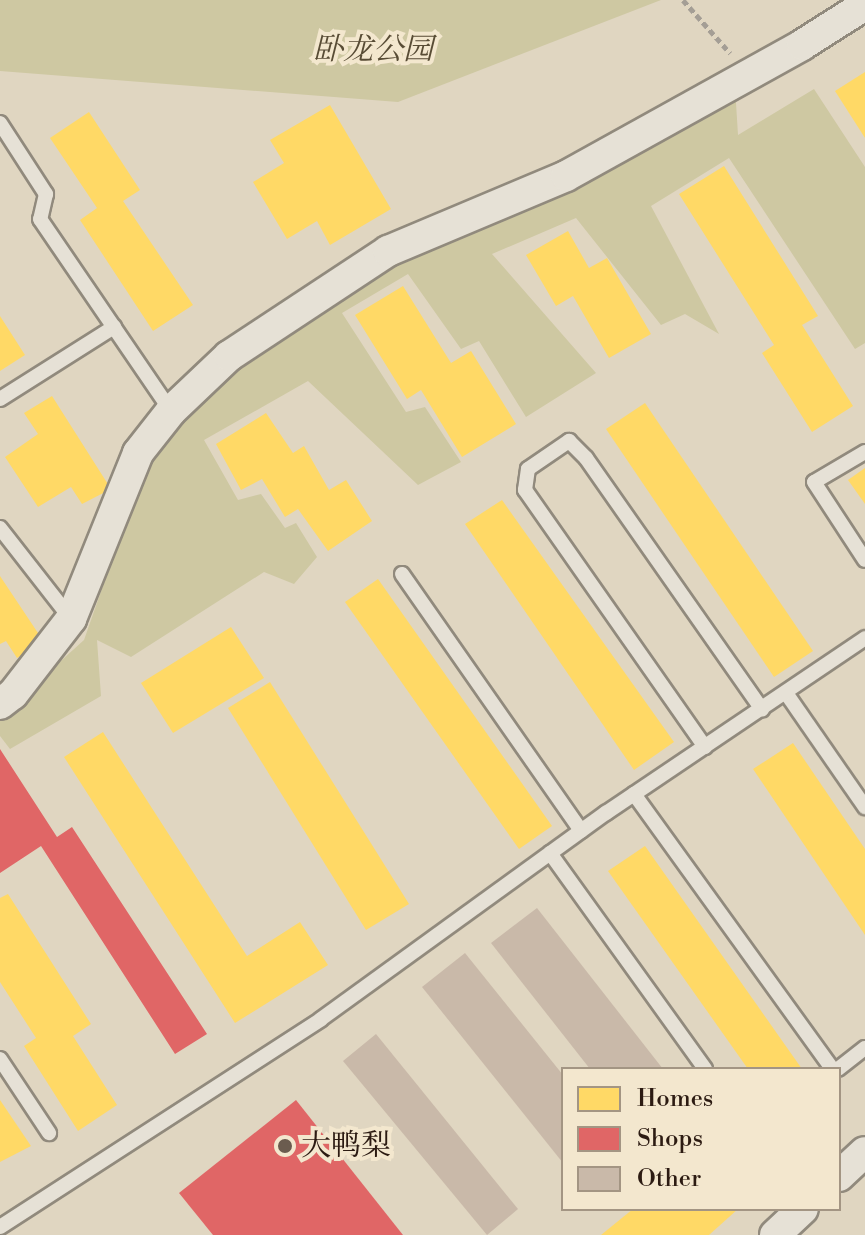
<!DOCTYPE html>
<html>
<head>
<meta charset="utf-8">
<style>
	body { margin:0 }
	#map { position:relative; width:865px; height:1235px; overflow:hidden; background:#e0d6c1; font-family:"Libre Bodoni","Noto Serif SC",serif }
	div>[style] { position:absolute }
	.green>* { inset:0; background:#cec8a2 }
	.homes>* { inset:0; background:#ffd966 }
	.shops>* { inset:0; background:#e06666 }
	.building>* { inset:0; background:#c9b9a9 }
	.path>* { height:5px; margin-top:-2.5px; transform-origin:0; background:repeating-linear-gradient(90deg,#a49e95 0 6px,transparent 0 10px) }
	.roads { filter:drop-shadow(2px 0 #918a7d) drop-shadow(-2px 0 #918a7d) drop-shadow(0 2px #918a7d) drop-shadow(0 -2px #918a7d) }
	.service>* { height:14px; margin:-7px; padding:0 7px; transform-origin:7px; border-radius:7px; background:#e6e1d6 }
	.minor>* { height:30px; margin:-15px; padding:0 15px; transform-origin:15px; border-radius:15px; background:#e6e1d6 }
	.dots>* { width:22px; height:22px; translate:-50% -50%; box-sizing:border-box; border:4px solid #f3e7ce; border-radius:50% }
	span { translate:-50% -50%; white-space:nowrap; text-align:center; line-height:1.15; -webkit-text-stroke:8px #f3e7ce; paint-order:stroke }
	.park-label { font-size:30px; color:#584c35; font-style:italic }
	.poi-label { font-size:30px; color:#2c1b12 }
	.left { translate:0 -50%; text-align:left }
	.legend { position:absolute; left:561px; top:1067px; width:280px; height:144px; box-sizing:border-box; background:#f3e7ce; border:2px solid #a39583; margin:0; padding:10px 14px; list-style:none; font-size:24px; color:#2c1b12 }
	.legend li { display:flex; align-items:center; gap:16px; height:40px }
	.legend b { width:40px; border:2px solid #a39583 }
</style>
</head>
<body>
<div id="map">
	<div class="green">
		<div style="clip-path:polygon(0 0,661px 0,398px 102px,0 71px)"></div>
		<div style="clip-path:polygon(734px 71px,738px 135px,814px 89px,865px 167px,865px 343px,855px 349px,729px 158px,651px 206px,719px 334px,685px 314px,661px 325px,576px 218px,492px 254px,596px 373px,526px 417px,479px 341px,461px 349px,408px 274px,342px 313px,406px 412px,425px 407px,461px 462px,418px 485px,308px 381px,204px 440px,238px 500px,261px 494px,285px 528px,296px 523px,317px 557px,294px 584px,264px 572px,131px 657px,97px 640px,101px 696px,10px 749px,0 736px,0 716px,84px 640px,146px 463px,251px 329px,334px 266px,403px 226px,596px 148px)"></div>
	</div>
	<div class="homes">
		<div style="clip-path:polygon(865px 72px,865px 138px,835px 91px)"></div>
		<div style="clip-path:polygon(330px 105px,391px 209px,330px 245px,317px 221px,287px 239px,253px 182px,284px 163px,270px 140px)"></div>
		<div style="clip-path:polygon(89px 112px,140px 190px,123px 201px,193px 305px,153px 331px,80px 220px,97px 208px,50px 138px)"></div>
		<div style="clip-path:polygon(724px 166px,818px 316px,802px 325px,853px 406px,812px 432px,762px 353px,774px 345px,679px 194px)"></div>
		<div style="clip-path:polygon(568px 231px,589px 268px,607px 258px,651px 334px,609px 358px,573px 296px,556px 306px,526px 255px)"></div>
		<div style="clip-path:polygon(403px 286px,451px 363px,471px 351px,516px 424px,462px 457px,421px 390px,407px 399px,355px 315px)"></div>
		<div style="clip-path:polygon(0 316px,25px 355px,0 371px)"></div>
		<div style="clip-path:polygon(52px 396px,111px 489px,82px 504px,71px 487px,38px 507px,5px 457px,38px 434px,24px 413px)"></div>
		<div style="clip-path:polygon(645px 403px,813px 651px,774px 677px,606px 429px)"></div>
		<div style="clip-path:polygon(266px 413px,293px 453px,304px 446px,329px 490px,346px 480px,372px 521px,328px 551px,298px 509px,285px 517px,262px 479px,241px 490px,216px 444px)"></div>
		<div style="clip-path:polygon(865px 468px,865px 504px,848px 480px)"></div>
		<div style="clip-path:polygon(502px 500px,674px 742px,634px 770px,465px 524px)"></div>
		<div style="clip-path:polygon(0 576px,44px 642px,17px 658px,6px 641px,0 644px)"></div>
		<div style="clip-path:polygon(378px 579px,552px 826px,519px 849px,345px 602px)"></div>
		<div style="clip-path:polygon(231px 627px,264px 678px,173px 733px,141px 683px)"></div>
		<div style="clip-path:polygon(270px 682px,409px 904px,366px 930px,228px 708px)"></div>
		<div style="clip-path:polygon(103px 732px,247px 956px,300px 922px,328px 965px,235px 1023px,64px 757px)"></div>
		<div style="clip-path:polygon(793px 743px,865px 849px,865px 935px,753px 769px)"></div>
		<div style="clip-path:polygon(645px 846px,802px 1069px,748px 1069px,608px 871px)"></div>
		<div style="clip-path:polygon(8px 894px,91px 1024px,73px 1036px,117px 1105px,78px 1131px,24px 1046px,36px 1038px,0 982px,0 898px)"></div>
		<div style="clip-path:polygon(0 1100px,31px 1146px,0 1162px)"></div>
		<div style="clip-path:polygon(633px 1209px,738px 1209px,709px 1235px,601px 1235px)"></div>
	</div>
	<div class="shops">
		<div style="clip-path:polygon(0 749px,57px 837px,72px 827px,207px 1034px,175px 1054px,41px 846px,0 873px)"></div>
		<div style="clip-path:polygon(296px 1100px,403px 1235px,213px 1235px,179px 1193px)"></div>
	</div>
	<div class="building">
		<div style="clip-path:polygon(537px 908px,663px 1069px,590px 1069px,491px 943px)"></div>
		<div style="clip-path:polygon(465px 953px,563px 1075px,563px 1163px,422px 987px)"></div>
		<div style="clip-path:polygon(376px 1034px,518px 1209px,487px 1235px,343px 1061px)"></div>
	</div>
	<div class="path">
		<div style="left:683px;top:0;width:71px;rotate:48.4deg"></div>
	</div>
	<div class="roads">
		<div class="service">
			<div style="left:0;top:123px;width:85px;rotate:57.1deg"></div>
			<div style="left:46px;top:194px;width:26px;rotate:103deg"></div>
			<div style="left:40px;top:219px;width:232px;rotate:55.7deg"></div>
			<div style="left:0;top:399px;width:135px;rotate:-32.3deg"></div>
			<div style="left:865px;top:452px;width:59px;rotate:149.5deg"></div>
			<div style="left:814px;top:482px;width:93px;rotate:56.8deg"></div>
			<div style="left:0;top:528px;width:115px;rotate:52deg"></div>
			<div style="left:402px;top:574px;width:313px;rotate:55.1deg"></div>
			<div style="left:786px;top:693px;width:139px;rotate:55.3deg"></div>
			<div style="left:705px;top:747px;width:314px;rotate:-125deg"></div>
			<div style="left:525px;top:490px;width:21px;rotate:-82deg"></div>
			<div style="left:528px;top:469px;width:50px;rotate:-34.3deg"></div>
			<div style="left:569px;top:441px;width:24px;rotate:45deg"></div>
			<div style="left:586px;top:458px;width:307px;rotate:55deg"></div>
			<div style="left:634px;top:794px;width:339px;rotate:54.2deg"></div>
			<div style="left:550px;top:853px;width:266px;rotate:54.3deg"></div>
			<div style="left:0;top:1059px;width:89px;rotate:56.5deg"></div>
			<div style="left:838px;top:1069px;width:34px;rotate:-38deg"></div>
			<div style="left:0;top:1227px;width:382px;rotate:-32.9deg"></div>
			<div style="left:321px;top:1019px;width:352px;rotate:-35.9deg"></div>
			<div style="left:606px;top:813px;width:313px;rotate:-34deg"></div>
		</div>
		<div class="minor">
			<div style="left:0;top:704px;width:16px;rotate:-38deg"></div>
			<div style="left:13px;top:694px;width:95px;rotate:-52.3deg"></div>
			<div style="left:71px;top:619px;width:179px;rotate:-68deg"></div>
			<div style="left:138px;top:453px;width:53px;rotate:-51.8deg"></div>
			<div style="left:171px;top:411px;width:80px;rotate:-43.5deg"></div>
			<div style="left:229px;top:356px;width:191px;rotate:-33.4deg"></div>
			<div style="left:388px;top:251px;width:193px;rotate:-22.8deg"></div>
			<div style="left:566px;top:176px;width:270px;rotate:-29deg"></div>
			<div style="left:802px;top:45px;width:75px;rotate:-32.4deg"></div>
			<div style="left:839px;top:1176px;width:35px;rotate:-43deg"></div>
			<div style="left:775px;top:1235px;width:38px;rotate:-43deg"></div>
		</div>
	</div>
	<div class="dots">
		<div style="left:285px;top:1146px;background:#6b5c4f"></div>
	</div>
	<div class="park-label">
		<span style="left:373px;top:50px">卧龙公园</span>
	</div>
	<div class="poi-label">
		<span class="left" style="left:301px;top:1146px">大鸭梨</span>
	</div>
	<ul class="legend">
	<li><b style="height:22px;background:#ffd966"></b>Homes</li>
	<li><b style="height:22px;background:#e06666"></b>Shops</li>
	<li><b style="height:22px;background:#c9b9a9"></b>Other</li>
	</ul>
</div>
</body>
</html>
